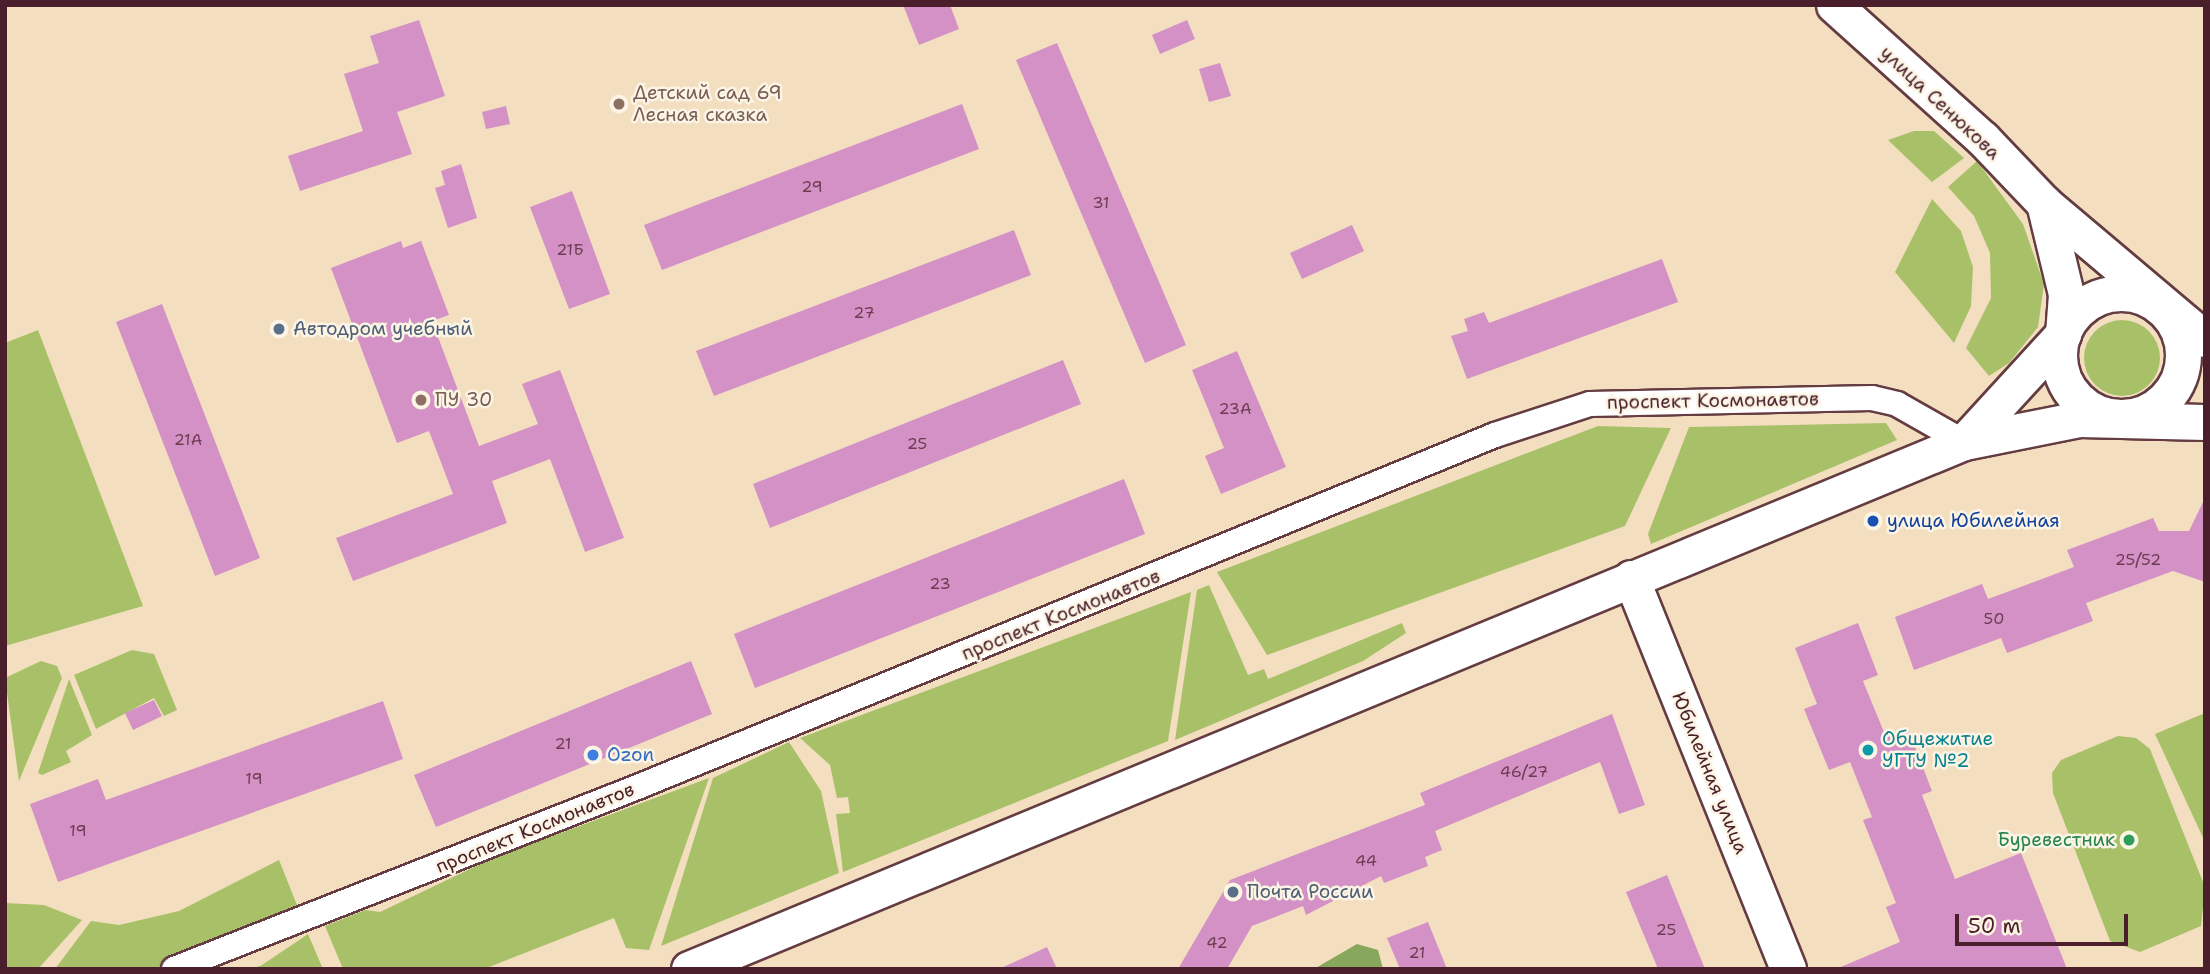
<!DOCTYPE html>
<html>
<head>
<meta charset="utf-8">
<style>
	body { margin:0 }
	#map { position:relative; width:2210px; height:974px; overflow:hidden; background:#f4dec0; font-family:"Shantell Sans",sans-serif }
	div>[style] { position:absolute }
	.green>* { inset:0; background:#a8c168 }
	.round { border-radius:50% }
	.forest>* { inset:0; background:#86a75c }
	.building>* { inset:0; background:#d491c5 }
	.roads { filter:drop-shadow(2px 0 #643c41) drop-shadow(-2px 0 #643c41) drop-shadow(0 2px #643c41) drop-shadow(0 -2px #643c41) }
	.street>* { height:24px; margin:-12px; padding:0 12px; transform-origin:12px; border-radius:12px; background:#fff }
	.secondary>* { height:35px; margin:-17.5px; padding:0 17.5px; transform-origin:17.5px; border-radius:17.5px; background:#fff }
	.secondary>.ring { margin:-17.5px; padding:0; box-sizing:content-box; background:none; border:35px solid #fff; border-radius:50% }
	.dots>* { width:19px; height:19px; translate:-50% -50%; box-sizing:border-box; border:4px solid #fcf5e5; border-radius:50% }
	span { translate:-50% -50%; white-space:nowrap; text-align:center; line-height:1.15; -webkit-text-stroke:5px #fcf5e5; paint-order:stroke }
	.number-label { font-size:16px; color:#6c3c52 }
	.number-label span { -webkit-text-stroke-width:0 }
	.education-label { font-size:19px; color:#785e54 }
	.left { translate:0 -50%; text-align:left }
	.street-label { font-size:19px; color:#4a1f2b }
	.service-label { font-size:19px; color:#4e5e75 }
	.transit-label { font-size:19px; color:#164399 }
	.culture-label { font-size:19px; color:#0d838f }
	.shop-label { font-size:19px; color:#366cbe }
	.leisure-label { font-size:19px; color:#27864d }
	.right { translate:-100% -50%; text-align:right }
	.frame { position:absolute; inset:0; border:7px solid #4a1f2b; pointer-events:none }
	.scale { position:absolute; left:1955px; top:914px; width:173px; height:32px; box-sizing:border-box; border:4px solid #4a1f2b; border-top:0; padding-left:9px; font-size:21px; line-height:24px; white-space:nowrap; color:#4a1f2b; -webkit-text-stroke:5px #fcf5e5; paint-order:stroke }
</style>
</head>
<body>
<div id="map">
	<div class="green">
		<div style="clip-path:polygon(1914px 131px,1934px 131px,1964px 158px,1932px 182px,1888px 140px)"></div>
		<div style="clip-path:polygon(1977px 161px,2023px 224px,2044px 284px,2038px 327px,2009px 363px,1989px 376px,1966px 348px,1991px 298px,1990px 253px,1974px 216px,1948px 187px)"></div>
		<div style="clip-path:polygon(1932px 199px,1961px 231px,1973px 267px,1971px 306px,1954px 343px,1895px 272px)"></div>
		<div class="round" style="left:2084px;top:320px;width:76px;height:76px"></div>
		<div style="clip-path:polygon(38px 330px,143px 606px,5px 646px,5px 343px)"></div>
		<div style="clip-path:polygon(1886px 423px,1897px 440px,1651px 544px,1648px 534px,1689px 427px)"></div>
		<div style="clip-path:polygon(1598px 426px,1671px 428px,1625px 526px,1267px 655px,1217px 572px)"></div>
		<div style="clip-path:polygon(1209px 585px,1248px 675px,1264px 669px,1268px 679px,1402px 623px,1406px 633px,1363px 661px,1175px 740px,1197px 590px)"></div>
		<div style="clip-path:polygon(1191px 592px,1168px 741px,843px 872px,836px 814px,850px 813px,848px 797px,837px 798px,830px 765px,800px 738px)"></div>
		<div style="clip-path:polygon(132px 650px,154px 654px,177px 710px,164px 716px,154px 698px,96px 729px,74px 675px)"></div>
		<div style="clip-path:polygon(41px 661px,57px 666px,62px 678px,19px 781px,5px 678px)"></div>
		<div style="clip-path:polygon(69px 679px,92px 735px,66px 751px,71px 762px,42px 775px,38px 773px)"></div>
		<div style="clip-path:polygon(2205px 713px,2205px 842px,2155px 734px)"></div>
		<div style="clip-path:polygon(2118px 736px,2136px 738px,2150px 749px,2205px 887px,2201px 926px,2140px 952px,2110px 941px,2053px 793px,2052px 773px,2061px 760px)"></div>
		<div style="clip-path:polygon(789px 742px,821px 791px,839px 873px,661px 946px,713px 778px)"></div>
		<div style="clip-path:polygon(709px 778px,649px 950px,626px 948px,614px 918px,484px 969px,343px 969px,325px 926px,365px 910px,380px 912px,493px 858px)"></div>
		<div style="clip-path:polygon(279px 860px,299px 910px,153px 969px,55px 969px,91px 921px,119px 925px,179px 911px)"></div>
		<div style="clip-path:polygon(5px 903px,44px 905px,82px 920px,38px 969px,5px 969px)"></div>
		<div style="clip-path:polygon(308px 934px,323px 969px,252px 969px,262px 965px)"></div>
	</div>
	<div class="forest">
		<div style="clip-path:polygon(1357px 944px,1378px 950px,1383px 969px,1314px 969px)"></div>
	</div>
	<div class="building">
		<div style="clip-path:polygon(903px 5px,950px 5px,959px 29px,919px 45px)"></div>
		<div style="clip-path:polygon(419px 20px,445px 96px,397px 112px,412px 154px,300px 191px,288px 156px,363px 131px,344px 74px,379px 63px,370px 36px)"></div>
		<div style="clip-path:polygon(1187px 20px,1195px 39px,1160px 54px,1152px 35px)"></div>
		<div style="clip-path:polygon(1057px 43px,1186px 345px,1145px 363px,1016px 60px)"></div>
		<div style="clip-path:polygon(1220px 63px,1231px 96px,1209px 102px,1199px 69px)"></div>
		<div style="clip-path:polygon(962px 104px,979px 149px,662px 270px,644px 225px)"></div>
		<div style="clip-path:polygon(506px 106px,510px 124px,486px 129px,482px 112px)"></div>
		<div style="clip-path:polygon(461px 164px,477px 218px,448px 228px,435px 188px,445px 185px,441px 171px)"></div>
		<div style="clip-path:polygon(572px 191px,610px 294px,569px 309px,530px 207px)"></div>
		<div style="clip-path:polygon(1352px 225px,1364px 251px,1302px 279px,1290px 253px)"></div>
		<div style="clip-path:polygon(1014px 230px,1031px 275px,714px 396px,696px 351px)"></div>
		<div style="clip-path:polygon(401px 241px,403px 248px,421px 241px,449px 315px,432px 321px,479px 446px,538px 424px,522px 384px,560px 370px,624px 538px,585px 552px,550px 459px,492px 481px,507px 523px,353px 581px,336px 538px,453px 494px,429px 431px,397px 443px,331px 268px)"></div>
		<div style="clip-path:polygon(1662px 259px,1678px 302px,1467px 379px,1451px 336px,1468px 331px,1464px 319px,1484px 312px,1489px 323px)"></div>
		<div style="clip-path:polygon(162px 304px,260px 558px,215px 576px,116px 322px)"></div>
		<div style="clip-path:polygon(1237px 351px,1286px 467px,1221px 494px,1205px 456px,1224px 448px,1192px 370px)"></div>
		<div style="clip-path:polygon(1063px 360px,1081px 404px,770px 528px,753px 484px)"></div>
		<div style="clip-path:polygon(1124px 479px,1145px 534px,755px 688px,734px 634px)"></div>
		<div style="clip-path:polygon(2205px 498px,2205px 582px,2173px 571px,2086px 603px,2093px 621px,2007px 653px,2001px 638px,1914px 670px,1895px 617px,1982px 584px,1988px 599px,2074px 567px,2067px 550px,2153px 518px,2159px 531px,2189px 531px)"></div>
		<div style="clip-path:polygon(1858px 623px,1878px 675px,1863px 681px,1886px 737px,1908px 729px,1932px 791px,1922px 795px,1955px 879px,2021px 853px,2067px 969px,1836px 969px,1900px 942px,1886px 907px,1896px 903px,1863px 820px,1872px 817px,1850px 762px,1829px 770px,1804px 709px,1817px 704px,1795px 648px)"></div>
		<div style="clip-path:polygon(691px 661px,712px 714px,436px 827px,414px 775px)"></div>
		<div style="clip-path:polygon(154px 700px,162px 716px,133px 730px,125px 713px)"></div>
		<div style="clip-path:polygon(383px 701px,403px 759px,58px 882px,30px 804px,98px 779px,106px 800px)"></div>
		<div style="clip-path:polygon(1612px 714px,1645px 805px,1619px 814px,1600px 762px,1435px 831px,1442px 850px,1425px 857px,1428px 866px,1384px 883px,1381px 876px,1306px 915px,1303px 906px,1252px 926px,1227px 969px,1178px 969px,1230px 880px,1425px 805px,1420px 793px)"></div>
		<div style="clip-path:polygon(1667px 875px,1705px 969px,1658px 969px,1626px 892px)"></div>
		<div style="clip-path:polygon(1428px 922px,1447px 969px,1400px 969px,1387px 938px)"></div>
		<div style="clip-path:polygon(1047px 947px,1057px 969px,999px 969px)"></div>
	</div>
	<div class="roads">
		<div class="street">
			<div style="left:174px;top:969px;width:501px;rotate:-21.44deg"></div>
			<div style="left:640px;top:786px;width:924px;rotate:-22.32deg"></div>
			<div style="left:1495px;top:435px;width:100px;rotate:-18.1deg"></div>
			<div style="left:1590px;top:404px;width:282px;rotate:-1.2deg"></div>
			<div style="left:1872px;top:398px;width:26px;rotate:13deg"></div>
			<div style="left:1897px;top:404px;width:77px;rotate:29.6deg"></div>
		</div>
		<div class="secondary">
			<div style="left:1834px;top:5px;width:200px;rotate:42deg"></div>
			<div style="left:1983px;top:139px;width:88px;rotate:46.4deg"></div>
			<div style="left:2044px;top:203px;width:211px;rotate:40.2deg"></div>
			<div class="ring" style="left:2059px;top:293px;width:89px;height:89px"></div>
			<div style="left:1964px;top:442px;width:147px;rotate:-47.5deg"></div>
			<div style="left:2063px;top:334px;width:40px;rotate:-85.7deg"></div>
			<div style="left:2066px;top:294px;width:94px;rotate:-103.6deg"></div>
			<div style="left:1631px;top:578px;width:421px;rotate:68.1deg"></div>
			<div style="left:689px;top:969px;width:1380px;rotate:-22.46deg"></div>
			<div style="left:1964px;top:442px;width:117px;rotate:-11.3deg"></div>
			<div style="left:2079px;top:419px;width:126px;rotate:1.4deg"></div>
		</div>
	</div>
	<div class="dots">
		<div style="left:619px;top:104px;background:#8d6e63"></div>
		<div style="left:279px;top:329px;background:#5c6f8a"></div>
		<div style="left:421px;top:400px;background:#8d6e63"></div>
		<div style="left:1873px;top:521px;background:#1a4fb4"></div>
		<div style="left:1868px;top:750px;background:#0f9aa8"></div>
		<div style="left:593px;top:755px;background:#3f7fe0"></div>
		<div style="left:2129px;top:840px;background:#2e9e5b"></div>
		<div style="left:1233px;top:892px;background:#5c6f8a"></div>
	</div>
	<div class="number-label">
		<span style="left:812px;top:187px">29</span>
		<span style="left:1101px;top:203px">31</span>
		<span style="left:570px;top:250px">21Б</span>
		<span style="left:864px;top:313px">27</span>
		<span style="left:1235px;top:409px">23А</span>
		<span style="left:188px;top:440px">21А</span>
		<span style="left:917px;top:444px">25</span>
		<span style="left:2138px;top:560px">25/52</span>
		<span style="left:940px;top:584px">23</span>
		<span style="left:1994px;top:619px">50</span>
		<span style="left:563px;top:744px">21</span>
		<span style="left:1524px;top:772px">46/27</span>
		<span style="left:254px;top:779px">19</span>
		<span style="left:78px;top:831px">19</span>
		<span style="left:1366px;top:861px">44</span>
		<span style="left:1666px;top:930px">25</span>
		<span style="left:1217px;top:943px">42</span>
		<span style="left:1417px;top:953px">21</span>
	</div>
	<div class="education-label">
		<span class="left" style="left:633px;top:104px">Детский сад 69<br>Лесная сказка</span>
		<span class="left" style="left:435px;top:400px">ПУ 30</span>
	</div>
	<div class="street-label">
		<span style="left:1940px;top:103px;rotate:43deg">улица Сенюкова</span>
		<span style="left:1713px;top:401px;rotate:-1deg">проспект Космонавтов</span>
		<span style="left:1061px;top:615px;rotate:-22deg">проспект Космонавтов</span>
		<span style="left:1710px;top:773px;rotate:68deg">Юбилейная улица</span>
		<span style="left:535px;top:828px;rotate:-22deg">проспект Космонавтов</span>
	</div>
	<div class="service-label">
		<span class="left" style="left:293px;top:329px">Автодром учебный</span>
		<span class="left" style="left:1247px;top:892px">Почта России</span>
	</div>
	<div class="transit-label">
		<span class="left" style="left:1887px;top:521px">улица Юбилейная</span>
	</div>
	<div class="culture-label">
		<span class="left" style="left:1882px;top:750px">Общежитие<br>УГТУ №2</span>
	</div>
	<div class="shop-label">
		<span class="left" style="left:607px;top:755px">Ozon</span>
	</div>
	<div class="leisure-label">
		<span class="right" style="left:2115px;top:840px">Буревестник</span>
	</div>
	<div class="frame"></div>
	<div class="scale">50 m</div>
</div>
</body>
</html>
